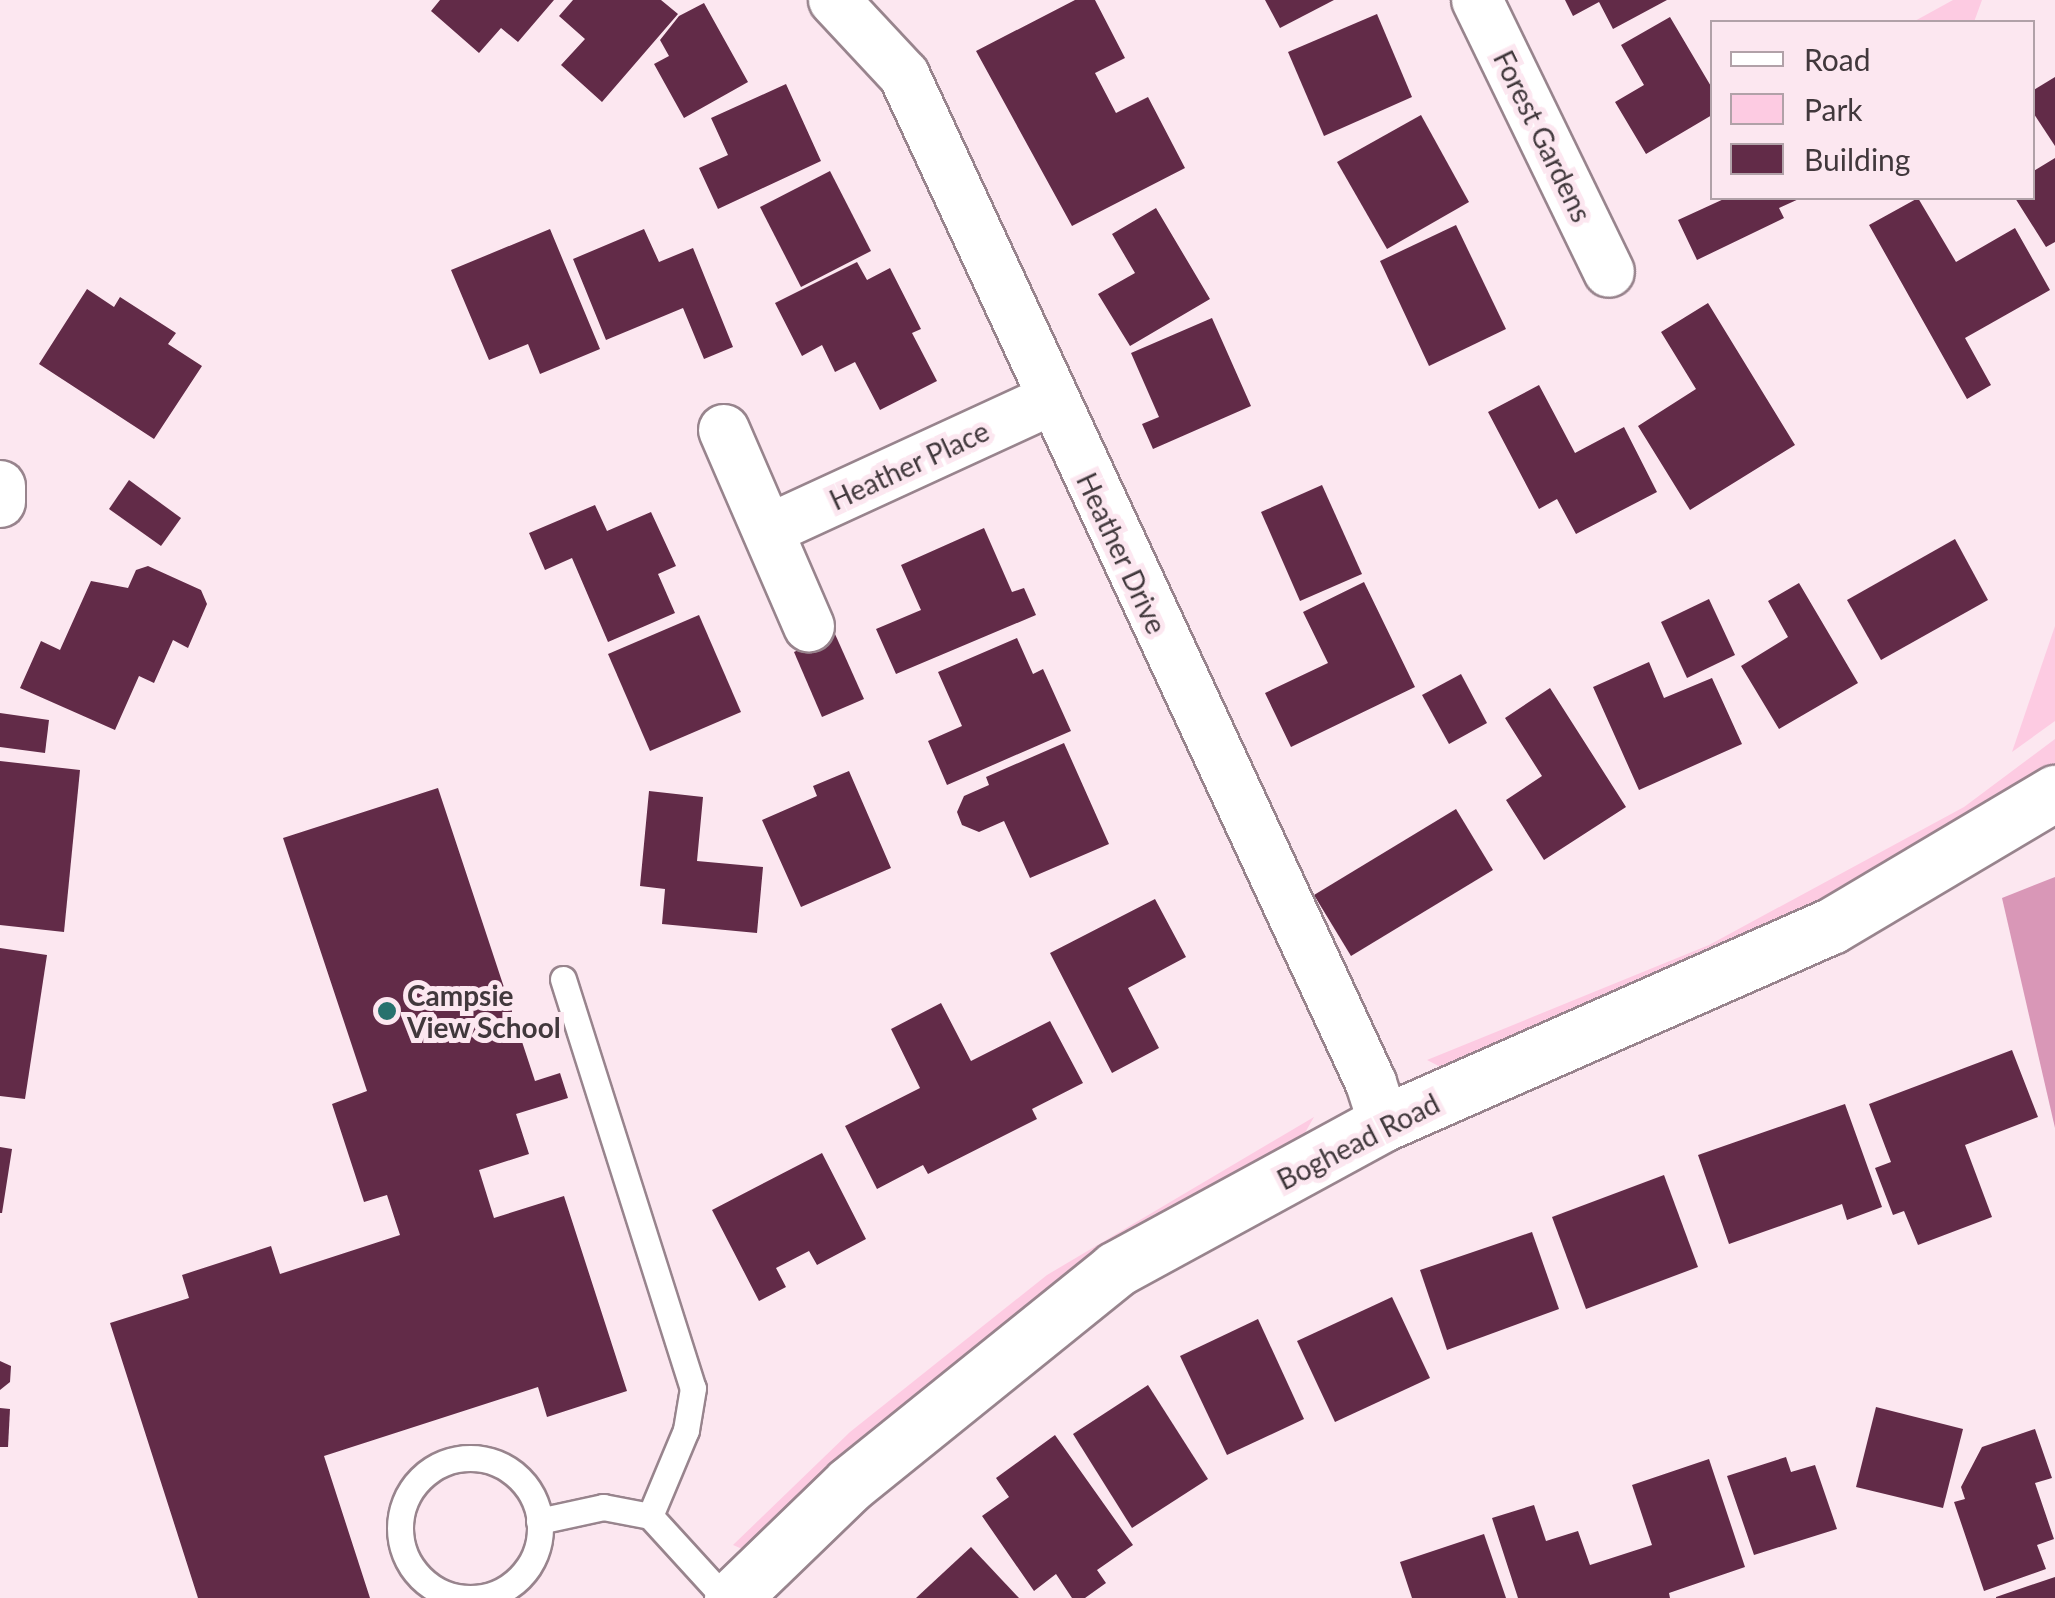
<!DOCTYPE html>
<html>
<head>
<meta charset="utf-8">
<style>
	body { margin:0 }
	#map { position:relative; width:2055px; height:1598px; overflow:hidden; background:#fce7f0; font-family:Lato,sans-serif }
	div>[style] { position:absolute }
	.green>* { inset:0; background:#fdcbe2 }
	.forest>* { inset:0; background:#d997b7 }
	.building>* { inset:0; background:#622b48 }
	.roads { filter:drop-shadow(2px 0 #98848d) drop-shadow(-2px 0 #98848d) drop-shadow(0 2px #98848d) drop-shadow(0 -2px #98848d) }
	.service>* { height:25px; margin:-12.5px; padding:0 12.5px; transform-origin:12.5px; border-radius:12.5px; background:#fff }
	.service>.ring { margin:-12.5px; padding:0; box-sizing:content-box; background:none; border:25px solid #fff; border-radius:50% }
	.minor>* { height:50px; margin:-25px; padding:0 25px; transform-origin:25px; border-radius:25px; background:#fff }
	.tertiary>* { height:55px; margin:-27.5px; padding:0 27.5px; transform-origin:27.5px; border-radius:27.5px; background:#fff }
	.dots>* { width:28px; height:28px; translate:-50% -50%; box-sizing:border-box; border:5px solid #fce7f0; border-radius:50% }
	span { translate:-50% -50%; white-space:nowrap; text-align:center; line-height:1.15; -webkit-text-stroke:10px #fce7f0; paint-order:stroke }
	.street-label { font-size:28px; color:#41383c }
	.poi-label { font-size:28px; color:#41383c; font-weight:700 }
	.left { translate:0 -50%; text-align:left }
	.legend { position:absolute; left:1710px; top:20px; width:325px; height:180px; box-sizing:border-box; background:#fce7f0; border:2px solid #b1a1a8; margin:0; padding:12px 18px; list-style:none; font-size:30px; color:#41383c }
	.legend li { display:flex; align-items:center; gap:20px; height:50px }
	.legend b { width:50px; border:2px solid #b1a1a8 }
</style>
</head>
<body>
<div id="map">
	<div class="green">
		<div style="clip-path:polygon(1953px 0,1982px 0,1974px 22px,1913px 22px)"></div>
		<div style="clip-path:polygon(2055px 626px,2055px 721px,2012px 752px)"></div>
		<div style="clip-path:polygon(2055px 739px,2055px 772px,1716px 963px,1458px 1076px,1427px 1060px,1709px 945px,1964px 807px)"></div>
		<div style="clip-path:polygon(1314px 1117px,1294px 1152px,754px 1554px,733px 1545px,850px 1432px,1047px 1275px)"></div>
	</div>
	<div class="forest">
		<div style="clip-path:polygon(2055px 877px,2055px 1128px,2002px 898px)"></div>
	</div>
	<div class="building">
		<div style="clip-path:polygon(440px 0,554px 0,518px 42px,501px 28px,479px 53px,431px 11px)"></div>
		<div style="clip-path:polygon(573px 0,661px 0,678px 14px,602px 102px,561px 65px,585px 39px,559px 16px)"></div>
		<div style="clip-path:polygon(1075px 0,1095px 0,1125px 58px,1095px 73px,1116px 113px,1148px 97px,1185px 168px,1072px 226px,976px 51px)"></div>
		<div style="clip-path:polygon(1265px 0,1334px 0,1280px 28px)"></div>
		<div style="clip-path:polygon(1565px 0,1667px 0,1613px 29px,1599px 2px,1573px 16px)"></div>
		<div style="clip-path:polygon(704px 3px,748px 82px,684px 118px,654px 64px,669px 56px,660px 40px,679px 16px)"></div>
		<div style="clip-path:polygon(1377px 14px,1412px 97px,1324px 136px,1288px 52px)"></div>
		<div style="clip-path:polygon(1670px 17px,1712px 88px,1712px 115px,1646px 154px,1615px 102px,1644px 85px,1621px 45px)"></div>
		<div style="clip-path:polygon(2055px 77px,2055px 146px,2032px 111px,2032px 91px)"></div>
		<div style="clip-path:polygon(786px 84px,821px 161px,718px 209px,699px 168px,728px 155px,711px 118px)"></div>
		<div style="clip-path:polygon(1421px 115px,1469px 202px,1387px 249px,1337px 162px)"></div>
		<div style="clip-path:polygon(2055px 158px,2055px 242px,2046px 247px,2015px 198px,2032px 198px,2032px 172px)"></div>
		<div style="clip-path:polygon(830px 171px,871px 251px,801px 287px,760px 207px)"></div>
		<div style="clip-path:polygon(1726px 198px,1801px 198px,1779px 208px,1784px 218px,1697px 260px,1678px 220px)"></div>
		<div style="clip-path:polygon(1918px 198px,1956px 262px,2015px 228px,2050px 290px,1965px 338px,1991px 385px,1967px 399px,1869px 225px)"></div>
		<div style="clip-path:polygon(1156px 208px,1210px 299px,1130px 346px,1098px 294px,1135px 273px,1112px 234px)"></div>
		<div style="clip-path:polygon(1456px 225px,1506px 329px,1429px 366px,1380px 261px)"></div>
		<div style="clip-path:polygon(550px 229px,600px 349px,540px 374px,528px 344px,489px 360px,451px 270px)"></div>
		<div style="clip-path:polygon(644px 229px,659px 262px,693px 248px,733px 347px,704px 359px,683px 308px,606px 340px,573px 259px)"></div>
		<div style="clip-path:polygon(857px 262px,867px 280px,890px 268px,921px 329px,912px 333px,937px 381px,880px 410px,855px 362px,835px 372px,822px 345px,802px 356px,775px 303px)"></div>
		<div style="clip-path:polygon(87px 289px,114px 307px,120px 297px,176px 333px,168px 344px,202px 366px,154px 439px,39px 364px)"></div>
		<div style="clip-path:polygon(1708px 303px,1795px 445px,1690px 510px,1638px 426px,1696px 389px,1661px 332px)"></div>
		<div style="clip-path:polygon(1212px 318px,1251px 406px,1153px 449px,1142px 424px,1159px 417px,1131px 353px)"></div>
		<div style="clip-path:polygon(1539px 385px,1575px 453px,1624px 427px,1657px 492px,1576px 534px,1557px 499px,1539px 509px,1488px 412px)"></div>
		<div style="clip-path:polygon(129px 480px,181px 518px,161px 546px,109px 509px)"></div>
		<div style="clip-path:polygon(1322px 485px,1362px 574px,1300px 601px,1261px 512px)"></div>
		<div style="clip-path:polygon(595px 505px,607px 531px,651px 512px,676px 566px,658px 574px,675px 613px,608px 642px,572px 558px,545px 570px,529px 533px)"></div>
		<div style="clip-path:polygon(984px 528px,1012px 592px,1024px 588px,1036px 615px,896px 674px,876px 629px,921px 610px,901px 565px)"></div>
		<div style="clip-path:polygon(1955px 539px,1988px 600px,1881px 660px,1847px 600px)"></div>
		<div style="clip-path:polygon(148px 566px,201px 590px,207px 604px,188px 648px,173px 640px,154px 683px,139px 676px,115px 730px,20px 688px,41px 641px,60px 650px,91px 581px,128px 588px,136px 570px)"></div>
		<div style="clip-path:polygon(1364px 582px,1415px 687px,1291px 747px,1265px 693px,1328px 663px,1303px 612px)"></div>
		<div style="clip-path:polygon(1799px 583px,1858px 683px,1779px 729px,1741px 666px,1788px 637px,1768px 601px)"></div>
		<div style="clip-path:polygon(1709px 599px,1735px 655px,1687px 678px,1661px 622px)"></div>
		<div style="clip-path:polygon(699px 615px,741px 712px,650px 751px,608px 654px)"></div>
		<div style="clip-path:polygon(835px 634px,864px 699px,822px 717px,794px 652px)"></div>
		<div style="clip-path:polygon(1017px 638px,1033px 674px,1043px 669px,1071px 731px,947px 785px,928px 741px,962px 726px,938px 672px)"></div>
		<div style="clip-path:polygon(1649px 662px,1664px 698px,1712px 678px,1742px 744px,1639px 790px,1593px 687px)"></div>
		<div style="clip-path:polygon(1461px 674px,1487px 723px,1449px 744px,1422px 695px)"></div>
		<div style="clip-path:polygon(1550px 688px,1626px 807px,1544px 860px,1506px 800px,1542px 776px,1505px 718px)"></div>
		<div style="clip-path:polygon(0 713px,49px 720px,45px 753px,0 747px)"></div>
		<div style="clip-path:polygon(1064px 743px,1109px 844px,1030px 878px,1004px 821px,979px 832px,962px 825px,957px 812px,964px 796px,989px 785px,986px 777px)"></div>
		<div style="clip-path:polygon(0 761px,80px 770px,64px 932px,0 925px)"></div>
		<div style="clip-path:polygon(849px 771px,891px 868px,801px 907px,762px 820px,817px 796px,813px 786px)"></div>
		<div style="clip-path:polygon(438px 788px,535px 1081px,560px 1073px,568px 1098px,516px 1114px,529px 1154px,479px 1170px,494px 1218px,564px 1196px,627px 1391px,547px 1417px,538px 1387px,324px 1456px,370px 1598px,198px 1598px,110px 1323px,189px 1298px,182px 1275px,271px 1246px,280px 1274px,400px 1235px,387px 1195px,364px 1202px,332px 1104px,367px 1091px,283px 838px)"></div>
		<div style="clip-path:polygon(649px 791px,703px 797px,697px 861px,763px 867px,757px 933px,662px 924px,665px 889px,640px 886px)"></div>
		<div style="clip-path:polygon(1456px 809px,1493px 870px,1351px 956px,1314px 895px)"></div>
		<div style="clip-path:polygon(1155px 899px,1186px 957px,1128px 988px,1159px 1048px,1112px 1073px,1050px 953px)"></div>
		<div style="clip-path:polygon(0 948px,47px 955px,25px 1099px,0 1096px)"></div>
		<div style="clip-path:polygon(941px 1003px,971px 1061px,1050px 1021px,1083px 1083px,1032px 1109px,1037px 1119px,928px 1174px,923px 1165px,877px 1189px,845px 1126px,920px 1088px,891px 1029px)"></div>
		<div style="clip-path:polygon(2012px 1050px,2038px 1117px,1965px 1145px,1992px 1217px,1918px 1245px,1904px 1211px,1893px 1215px,1875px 1168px,1891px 1162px,1869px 1104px)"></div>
		<div style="clip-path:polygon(1845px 1104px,1882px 1207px,1847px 1220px,1842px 1204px,1729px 1244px,1698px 1155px)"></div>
		<div style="clip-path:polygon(0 1147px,12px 1149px,2px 1213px,0 1213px)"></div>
		<div style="clip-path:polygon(822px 1153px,866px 1239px,817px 1265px,809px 1251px,776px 1268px,786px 1287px,759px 1301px,712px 1210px)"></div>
		<div style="clip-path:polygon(1664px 1175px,1698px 1267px,1586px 1309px,1552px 1217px)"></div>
		<div style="clip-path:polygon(1532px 1232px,1559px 1309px,1447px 1350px,1420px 1270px)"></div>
		<div style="clip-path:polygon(1392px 1297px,1430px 1378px,1335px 1422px,1297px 1341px)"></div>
		<div style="clip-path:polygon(1258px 1319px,1304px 1419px,1227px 1455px,1180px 1356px)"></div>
		<div style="clip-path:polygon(0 1361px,11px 1366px,10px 1382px,0 1390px)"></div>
		<div style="clip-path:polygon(1148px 1385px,1208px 1479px,1132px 1528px,1073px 1434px)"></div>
		<div style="clip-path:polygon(1876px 1407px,1963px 1429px,1943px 1508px,1856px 1487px)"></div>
		<div style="clip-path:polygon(0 1408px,10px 1409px,8px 1447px,0 1447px)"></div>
		<div style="clip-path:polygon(2035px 1429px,2052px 1478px,2035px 1483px,2054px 1539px,2037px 1545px,2046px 1569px,1984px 1591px,1954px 1502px,1965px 1499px,1961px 1487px,1982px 1447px)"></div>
		<div style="clip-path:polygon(1055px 1435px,1133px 1545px,1097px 1570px,1106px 1583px,1085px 1598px,1072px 1598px,1056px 1574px,1034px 1591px,982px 1516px,1009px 1497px,996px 1478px)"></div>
		<div style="clip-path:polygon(1786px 1457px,1791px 1472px,1815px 1465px,1837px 1529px,1754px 1555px,1727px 1476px)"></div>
		<div style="clip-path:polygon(1709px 1459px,1745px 1567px,1669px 1593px,1670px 1598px,1518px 1598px,1492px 1518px,1534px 1505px,1546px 1541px,1578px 1531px,1590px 1565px,1652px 1545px,1632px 1485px)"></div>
		<div style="clip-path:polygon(1484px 1534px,1506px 1598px,1412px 1598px,1400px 1562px)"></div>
		<div style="clip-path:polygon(971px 1547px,1019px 1598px,916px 1598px)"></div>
		<div style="clip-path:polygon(2055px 1577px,2055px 1598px,1996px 1598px,1996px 1597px)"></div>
	</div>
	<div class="roads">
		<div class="service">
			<div style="left:563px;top:979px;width:429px;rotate:72.4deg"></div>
			<div style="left:693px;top:1388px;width:43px;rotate:99.5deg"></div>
			<div style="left:686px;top:1430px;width:93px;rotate:112.7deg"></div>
			<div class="ring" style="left:400px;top:1458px;width:115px;height:115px"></div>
			<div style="left:539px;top:1521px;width:66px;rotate:-12.3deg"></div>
			<div style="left:603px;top:1507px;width:48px;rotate:10.8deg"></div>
			<div style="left:650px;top:1516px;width:111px;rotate:47.6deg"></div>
		</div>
		<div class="minor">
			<div style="left:834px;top:0;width:103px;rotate:47deg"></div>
			<div style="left:904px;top:75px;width:1111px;rotate:65.14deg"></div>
			<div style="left:1371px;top:1083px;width:42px;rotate:72deg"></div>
			<div style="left:1477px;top:0;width:302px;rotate:64.1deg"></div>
			<div style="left:724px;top:430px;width:214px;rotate:66.6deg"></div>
			<div style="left:0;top:486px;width:16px;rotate:90deg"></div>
			<div style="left:768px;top:530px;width:311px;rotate:-24.7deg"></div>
		</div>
		<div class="tertiary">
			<div style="left:732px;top:1598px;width:164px;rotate:-44deg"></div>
			<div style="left:850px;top:1484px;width:342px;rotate:-38.9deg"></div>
			<div style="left:1116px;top:1269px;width:305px;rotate:-28.6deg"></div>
			<div style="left:1384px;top:1123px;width:488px;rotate:-23.8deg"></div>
			<div style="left:1831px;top:926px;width:261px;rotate:-30.7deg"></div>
		</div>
	</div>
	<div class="dots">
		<div style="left:387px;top:1011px;background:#27716d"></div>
	</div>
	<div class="street-label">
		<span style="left:1543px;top:136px;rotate:64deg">Forest Gardens</span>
		<span style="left:909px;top:465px;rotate:-25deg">Heather Place</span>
		<span style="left:1122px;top:553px;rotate:65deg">Heather Drive</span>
		<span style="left:1358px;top:1141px;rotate:-27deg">Boghead Road</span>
	</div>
	<div class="poi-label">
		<span class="left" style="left:407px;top:1011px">Campsie<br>View School</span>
	</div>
	<ul class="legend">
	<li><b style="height:12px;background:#fff"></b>Road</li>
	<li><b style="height:28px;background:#fdcbe2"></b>Park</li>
	<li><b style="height:28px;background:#622b48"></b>Building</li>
	</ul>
</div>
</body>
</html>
